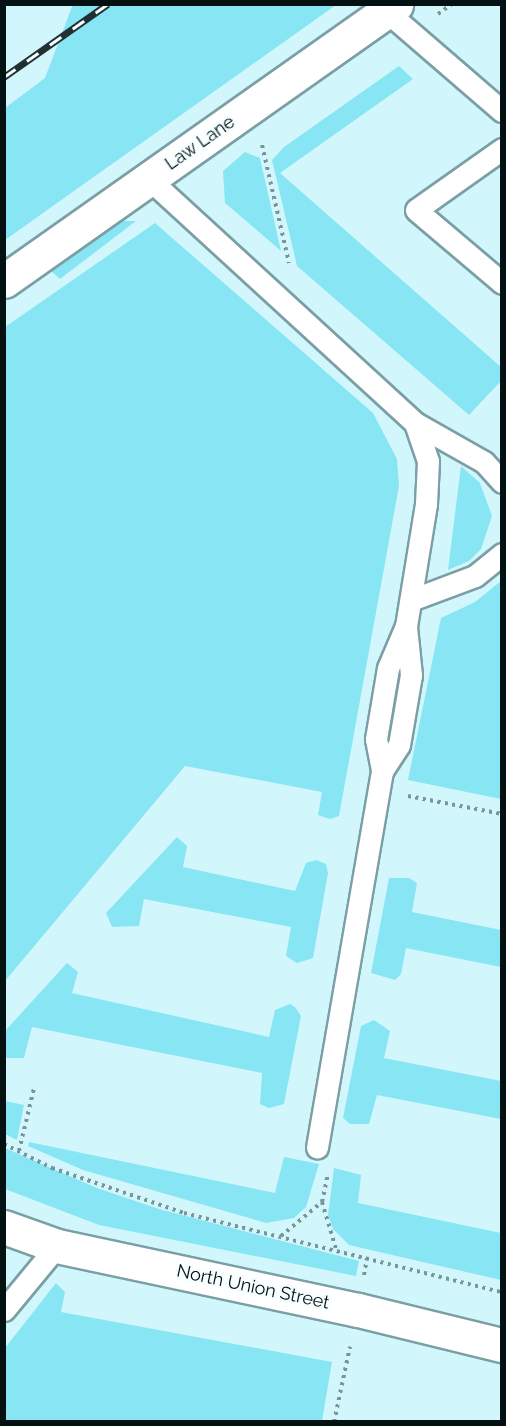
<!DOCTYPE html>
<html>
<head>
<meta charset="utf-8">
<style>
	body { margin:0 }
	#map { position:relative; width:506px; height:1426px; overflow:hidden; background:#d1f7fd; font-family:Raleway,sans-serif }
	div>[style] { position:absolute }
	.green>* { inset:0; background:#87e5f4 }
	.path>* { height:4px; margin-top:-2px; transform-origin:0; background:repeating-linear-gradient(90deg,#7a9599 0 3px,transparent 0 7.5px) }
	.roads { filter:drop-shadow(2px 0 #7b9fa5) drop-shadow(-2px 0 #7b9fa5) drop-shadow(0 2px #7b9fa5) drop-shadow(0 -2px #7b9fa5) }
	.service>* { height:21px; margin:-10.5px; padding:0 10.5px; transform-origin:10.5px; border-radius:10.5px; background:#fff }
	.minor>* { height:33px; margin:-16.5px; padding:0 16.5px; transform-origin:16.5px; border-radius:16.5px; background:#fff }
	.rail>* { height:7px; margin-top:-3.5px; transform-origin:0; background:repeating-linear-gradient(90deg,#f6feff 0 14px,#203033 0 28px); box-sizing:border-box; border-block:2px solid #203033 }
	span { translate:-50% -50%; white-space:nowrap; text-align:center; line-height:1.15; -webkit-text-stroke:5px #f6feff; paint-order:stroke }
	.street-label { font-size:18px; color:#041113 }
	.frame { position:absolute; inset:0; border:6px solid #041113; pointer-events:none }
</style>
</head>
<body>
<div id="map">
	<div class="green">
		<div style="clip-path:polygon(73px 4px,336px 4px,336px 5px,5px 240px,5px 108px,45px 78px)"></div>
		<div style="clip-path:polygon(399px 66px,413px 79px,280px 173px,501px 367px,501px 381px,469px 415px,297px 266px,272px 160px,284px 147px)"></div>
		<div style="clip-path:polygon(245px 152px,260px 158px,281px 251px,225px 203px,223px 171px)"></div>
		<div style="clip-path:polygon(122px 221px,136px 221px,60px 279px,50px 270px)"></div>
		<div style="clip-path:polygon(155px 223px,373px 413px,397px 459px,399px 486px,339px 816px,330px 819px,318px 815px,322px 792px,185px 766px,5px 981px,5px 327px)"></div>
		<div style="clip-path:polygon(461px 466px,480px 483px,492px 516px,481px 549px,469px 561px,448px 570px)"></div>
		<div style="clip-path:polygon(501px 581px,501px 799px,408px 780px,441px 618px,475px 602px)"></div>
		<div style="clip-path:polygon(177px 837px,187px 846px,183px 867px,295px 891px,306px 863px,316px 860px,326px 864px,328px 873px,313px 958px,297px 963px,286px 956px,291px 927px,144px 899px,139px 926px,112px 927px,106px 913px)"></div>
		<div style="clip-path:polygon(389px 878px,409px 878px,417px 883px,412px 912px,501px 930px,501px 967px,406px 948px,401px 974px,395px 980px,371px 973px)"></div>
		<div style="clip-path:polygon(67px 963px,78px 972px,72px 993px,269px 1037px,275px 1010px,290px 1004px,295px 1007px,301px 1016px,284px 1104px,269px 1108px,260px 1104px,262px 1073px,32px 1027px,24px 1058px,5px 1058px,5px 1031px)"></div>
		<div style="clip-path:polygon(374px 1020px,390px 1031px,384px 1058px,501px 1081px,501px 1119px,377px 1095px,369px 1124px,350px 1124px,343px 1118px,361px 1026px)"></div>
		<div style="clip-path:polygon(5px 1101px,24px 1105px,17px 1140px,5px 1134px)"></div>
		<div style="clip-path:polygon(29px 1142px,275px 1193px,284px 1157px,319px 1164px,306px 1207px,294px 1218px,266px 1223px,83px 1170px,28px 1146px)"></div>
		<div style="clip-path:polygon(5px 1148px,97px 1188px,159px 1209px,359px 1261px,356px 1276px,99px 1225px,5px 1189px)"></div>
		<div style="clip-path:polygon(334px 1168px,361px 1175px,358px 1203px,501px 1233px,501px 1280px,349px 1245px,333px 1229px,328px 1215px)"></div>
		<div style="clip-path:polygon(56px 1283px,65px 1292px,61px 1312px,332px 1362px,322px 1421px,5px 1421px,5px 1348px)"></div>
	</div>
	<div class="path">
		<div style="left:438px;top:14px;width:17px;rotate:-36deg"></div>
		<div style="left:262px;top:145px;width:121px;rotate:77.1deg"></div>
		<div style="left:408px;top:796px;width:96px;rotate:10.8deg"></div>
		<div style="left:4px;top:1144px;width:54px;rotate:26.6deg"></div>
		<div style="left:52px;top:1168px;width:139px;rotate:18.8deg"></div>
		<div style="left:184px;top:1213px;width:328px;rotate:14deg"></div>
		<div style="left:19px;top:1151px;width:65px;rotate:-76.6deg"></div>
		<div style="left:322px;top:1202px;width:29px;rotate:-78deg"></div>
		<div style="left:281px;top:1236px;width:53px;rotate:-39.7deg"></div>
		<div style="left:322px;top:1202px;width:49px;rotate:73.4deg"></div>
		<div style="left:364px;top:1275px;width:17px;rotate:-80deg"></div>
		<div style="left:334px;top:1422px;width:77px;rotate:-78deg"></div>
	</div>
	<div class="roads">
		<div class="service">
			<div style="left:386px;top:11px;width:153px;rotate:40.8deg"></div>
			<div style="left:502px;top:149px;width:105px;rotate:144.7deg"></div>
			<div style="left:416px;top:210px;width:113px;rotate:40.3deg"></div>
			<div style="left:149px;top:179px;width:361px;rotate:42.5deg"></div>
			<div style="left:415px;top:423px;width:40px;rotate:71.1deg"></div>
			<div style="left:428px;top:461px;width:43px;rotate:92.7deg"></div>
			<div style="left:426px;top:504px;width:124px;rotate:99.3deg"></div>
			<div style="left:406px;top:626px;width:46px;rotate:113.2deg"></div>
			<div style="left:388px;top:668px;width:72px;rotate:99.6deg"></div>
			<div style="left:376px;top:739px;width:33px;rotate:79deg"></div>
			<div style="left:382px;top:771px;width:382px;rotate:99.8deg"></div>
			<div style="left:415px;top:423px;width:79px;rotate:29.5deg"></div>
			<div style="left:484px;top:462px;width:27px;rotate:48deg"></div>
			<div style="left:411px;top:600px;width:68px;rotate:-20.6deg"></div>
			<div style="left:475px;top:576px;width:35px;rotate:-39deg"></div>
			<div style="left:382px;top:771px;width:31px;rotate:-57deg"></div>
			<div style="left:399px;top:745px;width:71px;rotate:-80.3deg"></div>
			<div style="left:411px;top:675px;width:48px;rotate:-95.9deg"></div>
			<div style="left:4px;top:1310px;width:83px;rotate:-50.4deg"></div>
		</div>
		<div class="minor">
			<div style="left:4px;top:281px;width:480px;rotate:-35.2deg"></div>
			<div style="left:4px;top:1227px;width:56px;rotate:19.7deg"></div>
			<div style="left:57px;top:1246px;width:308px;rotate:12deg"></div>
			<div style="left:358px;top:1310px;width:148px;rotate:13.7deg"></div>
		</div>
	</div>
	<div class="rail">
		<div style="left:4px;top:77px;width:127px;rotate:-35.1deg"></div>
	</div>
	<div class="street-label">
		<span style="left:200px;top:143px;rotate:-35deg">Law Lane</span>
		<span style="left:253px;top:1287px;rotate:12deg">North Union Street</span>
	</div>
	<div class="frame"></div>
</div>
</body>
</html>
